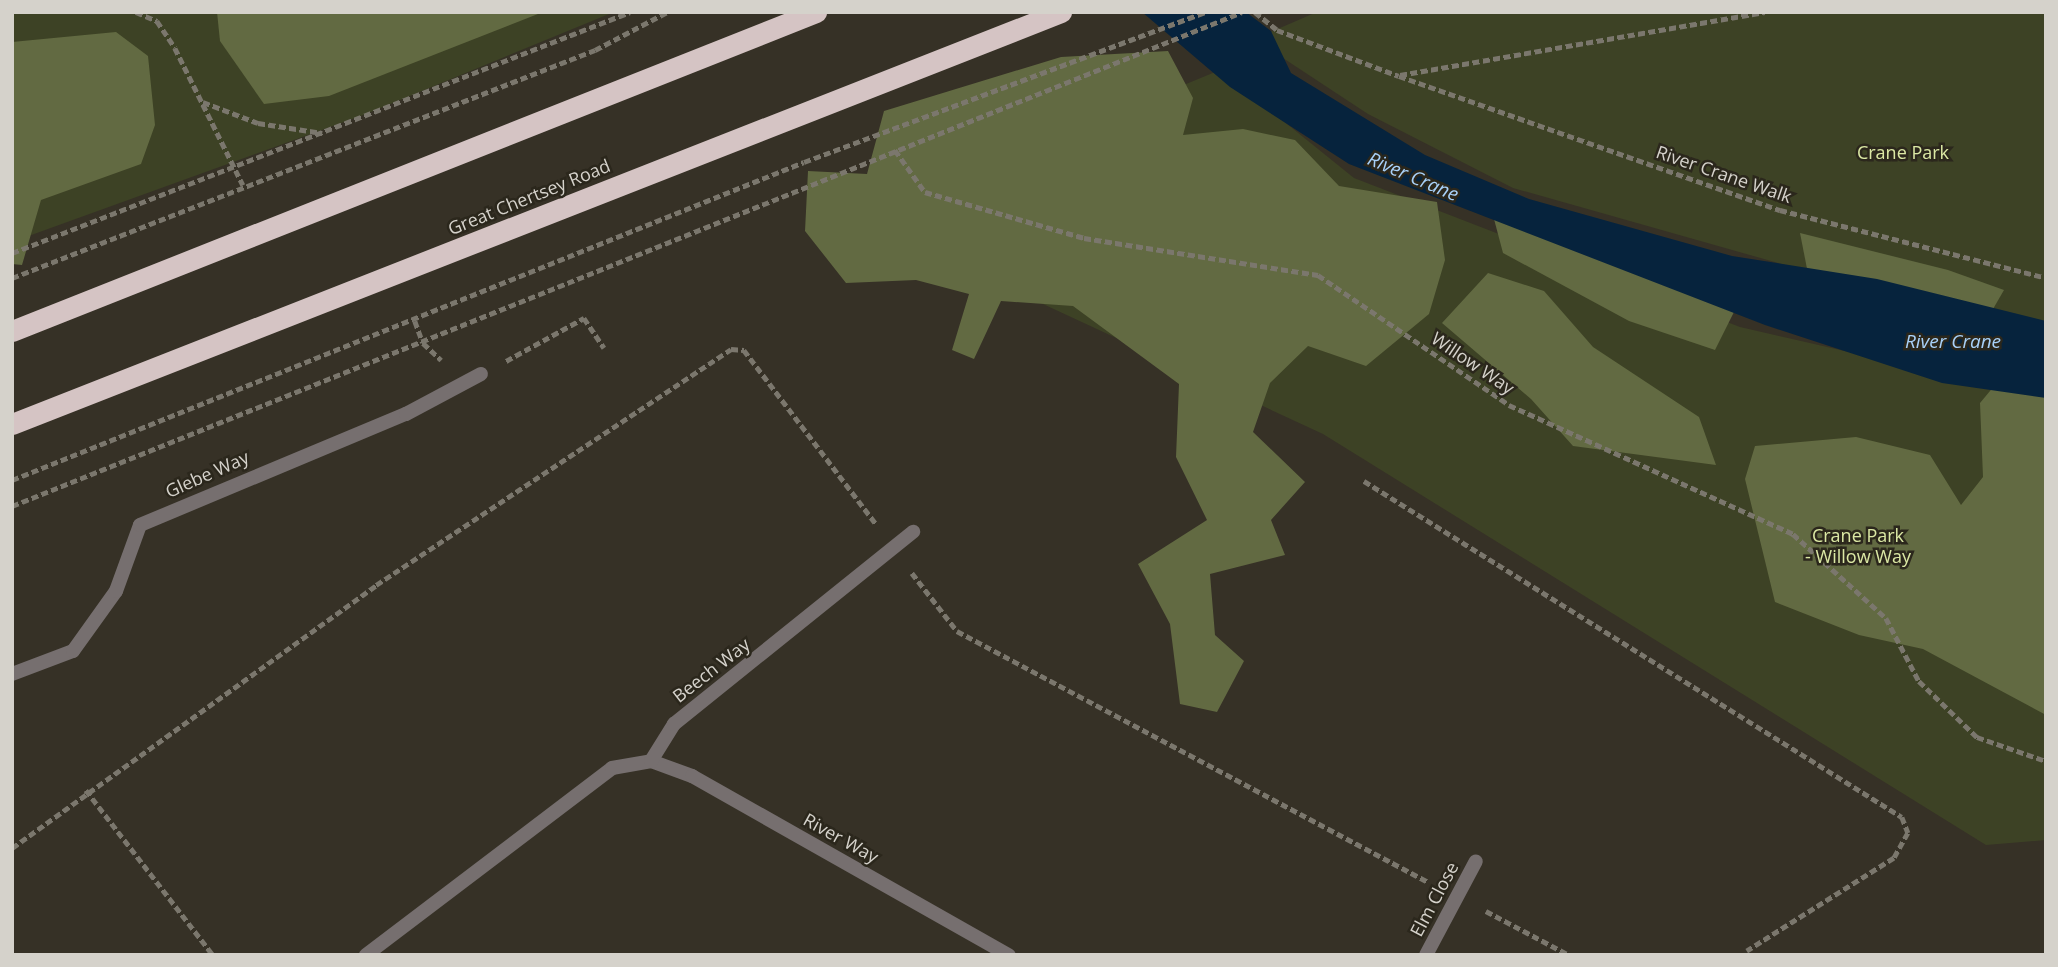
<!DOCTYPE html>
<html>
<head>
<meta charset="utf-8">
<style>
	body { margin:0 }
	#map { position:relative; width:2058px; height:967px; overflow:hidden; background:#363126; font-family:"Open Sans",sans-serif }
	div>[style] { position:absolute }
	.green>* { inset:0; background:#3d4225 }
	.forest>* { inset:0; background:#626a42 }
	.water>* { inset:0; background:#06233d }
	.path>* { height:4.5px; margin-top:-2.25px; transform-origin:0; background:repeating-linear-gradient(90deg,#7b776d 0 7px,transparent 0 10.5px) }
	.street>* { height:14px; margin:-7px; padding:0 7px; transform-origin:7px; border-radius:7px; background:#766f6f }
	.highway>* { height:21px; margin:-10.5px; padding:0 10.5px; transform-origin:10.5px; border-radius:10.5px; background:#d5c4c4 }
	span { translate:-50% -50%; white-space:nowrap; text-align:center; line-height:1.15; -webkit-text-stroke:5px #2b271c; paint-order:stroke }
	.park-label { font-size:18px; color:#dbe8a4 }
	.street-label { font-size:18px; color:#d5d2cb }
	.water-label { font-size:19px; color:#a8d1f9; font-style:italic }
	.frame { position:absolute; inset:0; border:14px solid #d5d2cb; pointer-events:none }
</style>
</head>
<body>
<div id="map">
	<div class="green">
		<div style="clip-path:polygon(12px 12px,614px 12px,366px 114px,12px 242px)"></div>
		<div style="clip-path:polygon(1317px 12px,2046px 12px,2046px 329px,1810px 272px,1513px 188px,1368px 114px,1254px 39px)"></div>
		<div style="clip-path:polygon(1220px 70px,1354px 178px,1740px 327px,2046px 397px,2046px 840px,1986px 845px,1323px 434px,866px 222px,925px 192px)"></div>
	</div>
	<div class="forest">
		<div style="clip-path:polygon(217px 12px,543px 12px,329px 96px,264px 104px,220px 41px)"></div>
		<div style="clip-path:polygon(116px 32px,148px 56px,155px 125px,141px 164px,41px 200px,22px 265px,12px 264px,12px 42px)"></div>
		<div style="clip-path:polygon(1168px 51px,1193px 98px,1183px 135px,1243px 129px,1295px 140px,1339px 186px,1437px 202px,1445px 260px,1429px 314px,1366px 366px,1308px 346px,1270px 383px,1253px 432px,1305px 482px,1271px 520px,1285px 555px,1210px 574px,1215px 635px,1244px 661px,1217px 712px,1180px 704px,1170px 624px,1138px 564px,1207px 520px,1176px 457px,1179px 384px,1073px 306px,1001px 301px,974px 359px,952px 350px,969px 294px,916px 280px,846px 283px,805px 231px,808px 171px,867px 174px,884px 111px,1061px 57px)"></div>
		<div style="clip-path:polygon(1494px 219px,1747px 286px,1715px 350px,1629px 321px,1503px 253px)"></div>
		<div style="clip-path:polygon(1800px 233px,1948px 270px,2004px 290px,1978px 335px,1810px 284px)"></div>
		<div style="clip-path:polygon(1488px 273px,1544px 291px,1593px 347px,1699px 417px,1716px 465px,1573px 446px,1531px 399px,1442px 323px)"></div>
		<div style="clip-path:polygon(2025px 349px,2046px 350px,2046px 715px,1923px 649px,1859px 635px,1775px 602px,1745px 479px,1755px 446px,1856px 437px,1930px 455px,1961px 505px,1983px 477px,1980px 403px)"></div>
	</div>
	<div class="water">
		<div style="clip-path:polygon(1142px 12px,1246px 12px,1271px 31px,1291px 73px,1425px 155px,1529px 199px,1732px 256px,1877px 279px,2046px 321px,2046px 398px,1942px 383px,1765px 325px,1349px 164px,1230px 87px)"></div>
	</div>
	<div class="path">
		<div style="left:136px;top:12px;width:23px;rotate:23deg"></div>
		<div style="left:157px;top:21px;width:32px;rotate:56deg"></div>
		<div style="left:175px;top:48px;width:153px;rotate:63.6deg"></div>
		<div style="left:1255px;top:12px;width:28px;rotate:39deg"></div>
		<div style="left:1277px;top:30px;width:130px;rotate:20.7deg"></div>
		<div style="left:1399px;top:76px;width:404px;rotate:19.4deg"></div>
		<div style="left:1780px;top:210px;width:275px;rotate:14.3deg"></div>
		<div style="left:1400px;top:75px;width:370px;rotate:-9.8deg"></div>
		<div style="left:203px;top:102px;width:59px;rotate:20.9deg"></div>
		<div style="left:258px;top:123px;width:65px;rotate:8.9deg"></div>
		<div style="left:895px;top:150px;width:52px;rotate:54.5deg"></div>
		<div style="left:925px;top:192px;width:166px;rotate:16.1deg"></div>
		<div style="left:1084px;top:238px;width:237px;rotate:9deg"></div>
		<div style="left:1318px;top:275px;width:231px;rotate:34.2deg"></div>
		<div style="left:1509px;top:405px;width:312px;rotate:24.4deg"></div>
		<div style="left:1793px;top:534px;width:125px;rotate:42.1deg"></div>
		<div style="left:1886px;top:618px;width:71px;rotate:62.4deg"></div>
		<div style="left:1919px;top:681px;width:81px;rotate:44deg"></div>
		<div style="left:1977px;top:737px;width:73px;rotate:19.2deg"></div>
		<div style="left:12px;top:253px;width:663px;rotate:-21.3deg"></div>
		<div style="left:12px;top:278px;width:626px;rotate:-21.36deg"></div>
		<div style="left:595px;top:50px;width:81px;rotate:-27.8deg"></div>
		<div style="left:415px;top:321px;width:23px;rotate:70deg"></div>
		<div style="left:423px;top:343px;width:25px;rotate:43deg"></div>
		<div style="left:506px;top:361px;width:89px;rotate:-28.9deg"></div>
		<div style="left:584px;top:318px;width:36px;rotate:56deg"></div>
		<div style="left:12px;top:480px;width:853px;rotate:-21.88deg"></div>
		<div style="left:804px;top:162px;width:428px;rotate:-20.5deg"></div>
		<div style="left:1364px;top:481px;width:634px;rotate:31.99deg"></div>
		<div style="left:1902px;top:817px;width:17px;rotate:69deg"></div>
		<div style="left:1908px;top:833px;width:29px;rotate:119deg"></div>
		<div style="left:1894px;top:858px;width:174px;rotate:147.7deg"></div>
		<div style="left:12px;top:506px;width:1325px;rotate:-21.88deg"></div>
		<div style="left:912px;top:573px;width:73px;rotate:52.2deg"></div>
		<div style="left:957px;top:631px;width:534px;rotate:28.05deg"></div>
		<div style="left:86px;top:790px;width:208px;rotate:52.4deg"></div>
		<div style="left:12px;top:848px;width:449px;rotate:-35.8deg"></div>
		<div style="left:376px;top:585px;width:426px;rotate:-33.6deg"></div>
		<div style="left:731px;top:349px;width:13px;rotate:4deg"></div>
		<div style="left:744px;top:350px;width:218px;rotate:52.8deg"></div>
		<div style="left:1486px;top:911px;width:94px;rotate:27.9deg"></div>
		<div style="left:1741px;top:955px;width:8px"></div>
	</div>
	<div class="street">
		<div style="left:12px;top:674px;width:65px;rotate:-20.7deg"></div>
		<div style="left:73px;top:651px;width:74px;rotate:-54.4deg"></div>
		<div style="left:116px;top:591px;width:70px;rotate:-70deg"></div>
		<div style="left:140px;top:525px;width:288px;rotate:-22.7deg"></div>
		<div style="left:406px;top:414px;width:85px;rotate:-28.1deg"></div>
		<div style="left:651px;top:761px;width:44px;rotate:20.1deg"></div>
		<div style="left:692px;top:776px;width:364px;rotate:29.5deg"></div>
		<div style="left:366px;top:955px;width:309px;rotate:-37.2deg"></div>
		<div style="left:612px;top:768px;width:40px;rotate:-10deg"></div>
		<div style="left:651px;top:761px;width:44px;rotate:-58.1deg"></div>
		<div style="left:674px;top:724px;width:307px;rotate:-38.8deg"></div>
		<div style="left:1426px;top:955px;width:106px;rotate:-62deg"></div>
	</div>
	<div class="highway">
		<div style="left:12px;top:331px;width:865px;rotate:-21.64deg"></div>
		<div style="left:12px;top:424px;width:1127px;rotate:-21.44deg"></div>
	</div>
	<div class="park-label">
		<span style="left:1903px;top:152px">Crane Park</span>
		<span style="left:1858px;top:546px">Crane Park<br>- Willow Way</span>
	</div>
	<div class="street-label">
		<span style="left:1724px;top:174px;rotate:19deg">River Crane Walk</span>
		<span style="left:529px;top:197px;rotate:-22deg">Great Chertsey Road</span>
		<span style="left:1473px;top:363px;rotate:34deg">Willow Way</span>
		<span style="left:207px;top:474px;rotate:-24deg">Glebe Way</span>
		<span style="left:711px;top:670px;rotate:-38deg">Beech Way</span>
		<span style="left:841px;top:838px;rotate:29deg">River Way</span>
		<span style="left:1434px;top:899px;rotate:-62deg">Elm Close</span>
	</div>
	<div class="water-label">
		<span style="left:1413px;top:177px;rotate:23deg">River Crane</span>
		<span style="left:1953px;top:342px">River Crane</span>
	</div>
	<div class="frame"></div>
</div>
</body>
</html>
